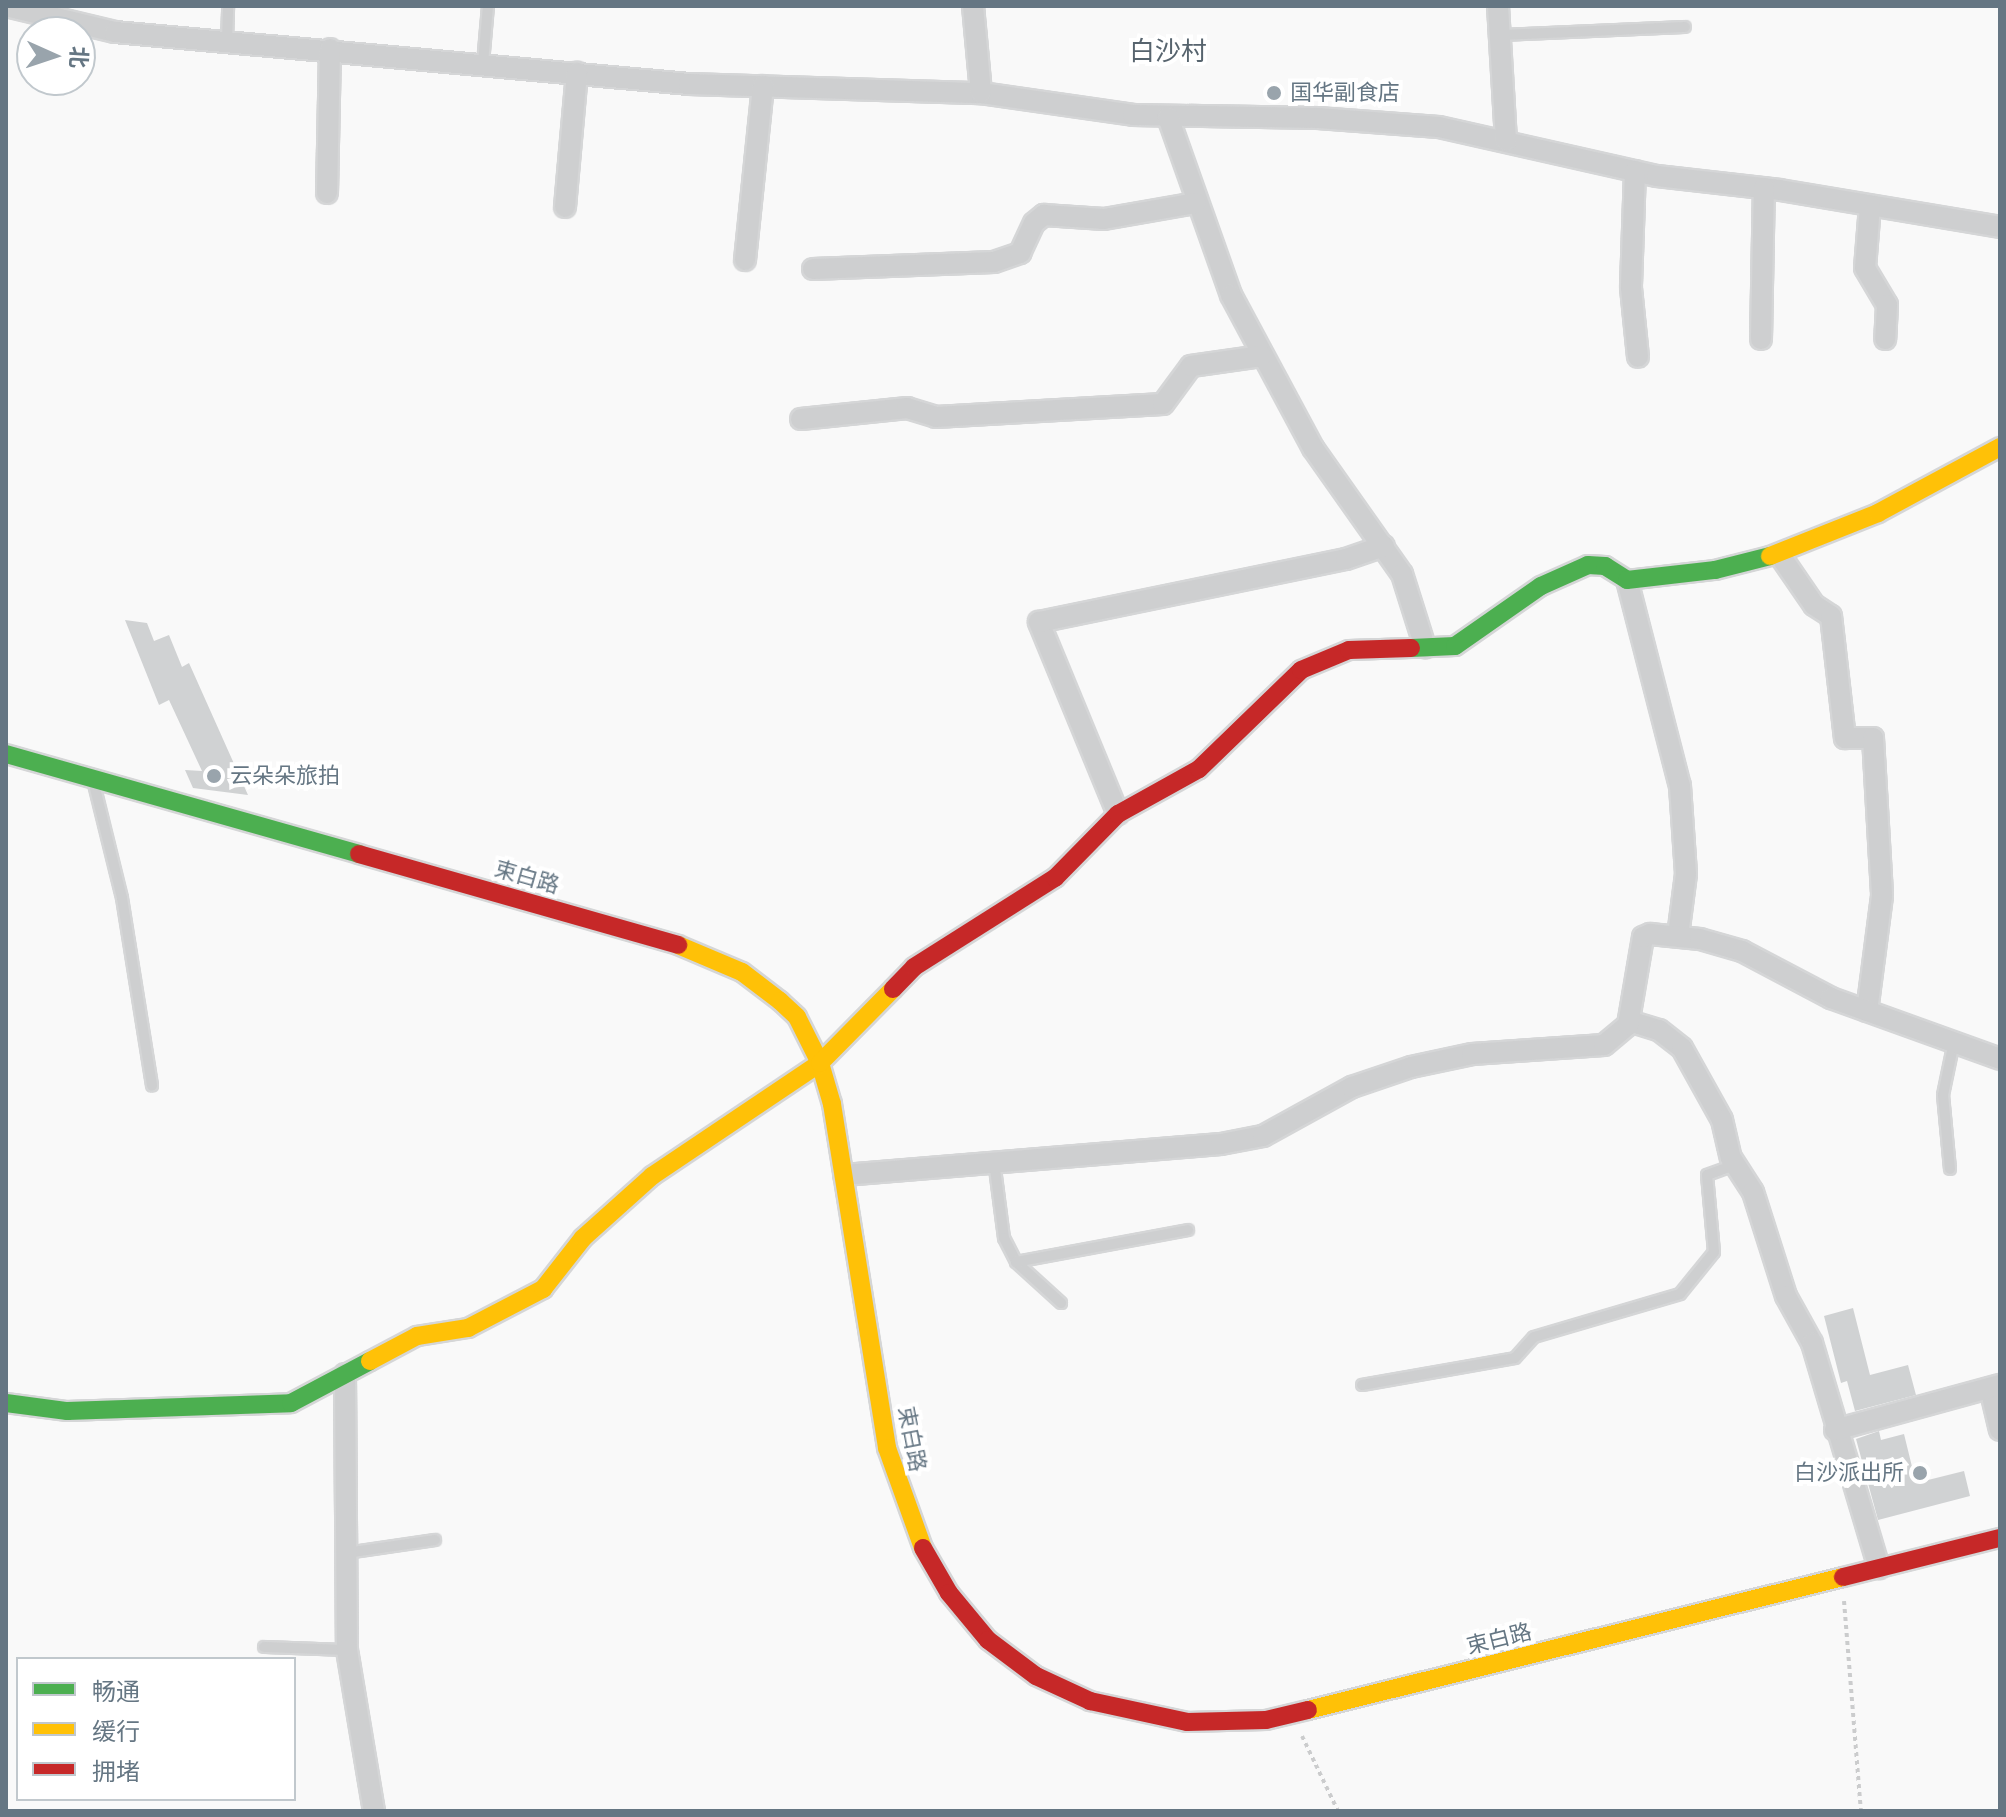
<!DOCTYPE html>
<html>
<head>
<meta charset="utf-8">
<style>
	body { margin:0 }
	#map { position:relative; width:2006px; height:1817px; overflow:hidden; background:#f9f9f9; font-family:Signika,"Noto Sans SC",sans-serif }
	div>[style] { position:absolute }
	.building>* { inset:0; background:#d0d2d3 }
	.path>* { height:4px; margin-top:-2px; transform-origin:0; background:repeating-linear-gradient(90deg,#cbcccd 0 4px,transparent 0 8px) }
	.roads { filter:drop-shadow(2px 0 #d5d6d7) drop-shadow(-2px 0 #d5d6d7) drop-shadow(0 2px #d5d6d7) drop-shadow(0 -2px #d5d6d7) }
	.lane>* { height:10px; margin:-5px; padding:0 5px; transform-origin:5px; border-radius:5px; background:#cecfd0 }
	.street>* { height:20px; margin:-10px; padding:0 10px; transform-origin:10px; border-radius:10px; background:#cecfd0 }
	.fast>* { height:18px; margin:-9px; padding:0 9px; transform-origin:9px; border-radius:9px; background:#4caf50 }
	.slow>* { height:18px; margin:-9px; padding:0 9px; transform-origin:9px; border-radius:9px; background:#ffc107 }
	.jam>* { height:18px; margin:-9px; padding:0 9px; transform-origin:9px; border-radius:9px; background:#c62828 }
	.dots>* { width:22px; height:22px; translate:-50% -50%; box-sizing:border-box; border:4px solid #fff; border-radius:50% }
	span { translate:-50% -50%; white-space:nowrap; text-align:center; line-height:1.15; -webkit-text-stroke:8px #fff; paint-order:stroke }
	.poi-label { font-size:22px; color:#657683 }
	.left { translate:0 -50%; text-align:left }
	.right { translate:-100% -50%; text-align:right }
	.street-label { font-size:22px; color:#657683 }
	.quarter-label { font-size:26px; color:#57646e }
	.frame { position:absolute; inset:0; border:8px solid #657683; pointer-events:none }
	.legend { position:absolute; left:16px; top:1657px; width:280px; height:144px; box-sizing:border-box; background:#fff; border:2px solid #c1c8cd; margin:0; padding:10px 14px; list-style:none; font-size:24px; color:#657683 }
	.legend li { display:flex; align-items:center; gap:16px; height:40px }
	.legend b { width:40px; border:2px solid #c1c8cd }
	.north { position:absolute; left:16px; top:16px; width:80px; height:80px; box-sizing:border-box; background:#fff; border:2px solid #c1c8cd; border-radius:50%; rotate:93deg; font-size:22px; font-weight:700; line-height:32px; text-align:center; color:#657683 }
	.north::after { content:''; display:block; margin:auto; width:28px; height:36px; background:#99a4ac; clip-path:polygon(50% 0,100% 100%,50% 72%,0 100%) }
</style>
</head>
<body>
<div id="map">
	<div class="building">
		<div style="clip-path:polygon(125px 620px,147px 623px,154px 641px,169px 635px,182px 667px,189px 663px,248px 795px,193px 788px,185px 770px,202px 771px,169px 700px,159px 705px)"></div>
		<div style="clip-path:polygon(1853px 1308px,1870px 1375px,1908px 1365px,1916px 1395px,1855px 1411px,1847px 1381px,1841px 1383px,1824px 1316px)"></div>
		<div style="clip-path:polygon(1879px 1431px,1881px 1440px,1904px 1434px,1916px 1483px,1964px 1471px,1970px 1496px,1878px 1520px,1856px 1439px)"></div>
	</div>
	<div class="path">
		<div style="left:1844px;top:1601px;width:211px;rotate:85.4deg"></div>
		<div style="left:1302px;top:1736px;width:83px;rotate:64.4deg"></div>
	</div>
	<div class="roads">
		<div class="lane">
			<div style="left:1501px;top:35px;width:184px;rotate:-2.5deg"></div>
			<div style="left:227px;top:40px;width:34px;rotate:-88deg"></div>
			<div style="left:483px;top:63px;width:57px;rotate:-85deg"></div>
			<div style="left:94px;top:784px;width:117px;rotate:76.2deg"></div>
			<div style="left:122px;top:898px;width:190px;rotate:80.9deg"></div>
			<div style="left:994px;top:1161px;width:78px;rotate:82.6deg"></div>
			<div style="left:1004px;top:1238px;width:27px;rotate:63deg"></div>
			<div style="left:1016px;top:1262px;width:61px;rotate:42.3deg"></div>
			<div style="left:1950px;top:1169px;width:74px;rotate:-95.4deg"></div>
			<div style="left:1943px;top:1095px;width:54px;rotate:-78.3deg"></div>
			<div style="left:1016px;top:1262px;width:175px;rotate:-10.5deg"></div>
			<div style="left:1362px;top:1385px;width:155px;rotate:-10deg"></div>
			<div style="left:1515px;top:1358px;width:28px;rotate:-48deg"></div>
			<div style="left:1534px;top:1337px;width:152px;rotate:-16.4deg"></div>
			<div style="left:1680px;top:1294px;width:54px;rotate:-51deg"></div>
			<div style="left:1714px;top:1252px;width:77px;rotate:-95.2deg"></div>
			<div style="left:1707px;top:1175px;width:29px;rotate:-20deg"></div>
			<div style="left:346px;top:1553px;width:90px;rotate:-8.3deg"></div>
			<div style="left:264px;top:1647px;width:83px;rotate:2.1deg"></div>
		</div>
		<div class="street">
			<div style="left:6px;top:6px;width:112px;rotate:13.4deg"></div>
			<div style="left:115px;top:32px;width:576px;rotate:5.18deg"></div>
			<div style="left:689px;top:84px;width:292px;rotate:1.8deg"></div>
			<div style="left:981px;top:93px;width:154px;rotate:8.2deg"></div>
			<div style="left:1133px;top:115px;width:185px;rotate:0.9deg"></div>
			<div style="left:1318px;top:118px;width:121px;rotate:4.3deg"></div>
			<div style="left:1439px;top:127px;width:223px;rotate:12.7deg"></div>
			<div style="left:1657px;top:176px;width:124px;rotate:6.5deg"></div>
			<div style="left:1780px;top:190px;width:223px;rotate:9.5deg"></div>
			<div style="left:973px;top:6px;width:87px;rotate:84.7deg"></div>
			<div style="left:1498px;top:6px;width:135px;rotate:86.6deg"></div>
			<div style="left:1168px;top:117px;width:189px;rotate:70.5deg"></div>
			<div style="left:1231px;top:295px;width:174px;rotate:61.8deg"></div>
			<div style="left:1313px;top:448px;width:154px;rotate:54.8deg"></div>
			<div style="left:1402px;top:574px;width:77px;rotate:72.5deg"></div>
			<div style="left:1635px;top:171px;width:117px;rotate:92deg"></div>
			<div style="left:1631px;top:288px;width:69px;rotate:84.2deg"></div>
			<div style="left:327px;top:193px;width:144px;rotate:-88.8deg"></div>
			<div style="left:1870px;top:206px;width:62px;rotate:94.6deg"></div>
			<div style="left:1865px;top:268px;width:43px;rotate:59.3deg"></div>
			<div style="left:1887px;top:305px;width:34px;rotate:93deg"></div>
			<div style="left:565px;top:207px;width:135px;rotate:-84.9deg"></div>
			<div style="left:745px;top:260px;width:175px;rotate:-84.1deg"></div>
			<div style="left:813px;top:269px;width:181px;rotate:-2.2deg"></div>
			<div style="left:994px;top:262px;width:28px;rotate:-19deg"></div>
			<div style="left:1020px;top:253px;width:33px;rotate:-65deg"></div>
			<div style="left:1034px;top:223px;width:13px;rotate:-39deg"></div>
			<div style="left:1044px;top:215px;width:60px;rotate:3.8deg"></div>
			<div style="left:1104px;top:219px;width:93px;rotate:-9.9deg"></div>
			<div style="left:1761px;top:339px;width:151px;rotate:-88.9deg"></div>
			<div style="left:801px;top:419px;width:107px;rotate:-5.9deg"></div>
			<div style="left:907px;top:408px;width:30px;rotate:17deg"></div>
			<div style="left:936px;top:417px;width:227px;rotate:-3.3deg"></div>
			<div style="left:1163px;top:404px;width:47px;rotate:-53.6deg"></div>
			<div style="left:1191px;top:366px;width:71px;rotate:-8.1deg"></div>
			<div style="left:1779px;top:554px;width:62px;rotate:55.5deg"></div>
			<div style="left:1814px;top:605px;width:20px;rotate:33deg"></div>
			<div style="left:1831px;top:616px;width:123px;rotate:83.5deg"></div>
			<div style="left:1845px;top:738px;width:28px"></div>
			<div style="left:1873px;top:738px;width:158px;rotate:86.7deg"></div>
			<div style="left:1882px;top:896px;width:116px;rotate:97.4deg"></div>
			<div style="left:1627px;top:580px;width:213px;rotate:75.6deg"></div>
			<div style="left:1680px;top:786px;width:88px;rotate:86.1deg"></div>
			<div style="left:1686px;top:874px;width:63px;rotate:97.4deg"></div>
			<div style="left:1118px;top:814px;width:208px;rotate:-112.4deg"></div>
			<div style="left:1039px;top:622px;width:313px;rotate:-11.6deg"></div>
			<div style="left:1346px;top:559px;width:40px;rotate:-18.9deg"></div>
			<div style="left:1629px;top:1021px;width:31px;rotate:17deg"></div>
			<div style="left:1659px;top:1030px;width:29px;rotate:38deg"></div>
			<div style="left:1682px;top:1048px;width:82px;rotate:60.9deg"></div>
			<div style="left:1722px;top:1120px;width:39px;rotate:77deg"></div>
			<div style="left:1731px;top:1158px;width:40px;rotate:57.1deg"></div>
			<div style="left:1753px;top:1192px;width:109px;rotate:72.4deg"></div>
			<div style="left:1786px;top:1296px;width:54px;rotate:61deg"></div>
			<div style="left:1812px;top:1343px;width:235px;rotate:73.4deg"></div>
			<div style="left:844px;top:1175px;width:378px;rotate:-4.7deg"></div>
			<div style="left:1221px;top:1144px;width:43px;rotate:-10.8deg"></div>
			<div style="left:1263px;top:1136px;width:102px;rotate:-28.8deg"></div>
			<div style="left:1352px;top:1087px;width:62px;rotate:-18.7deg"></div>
			<div style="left:1411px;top:1067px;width:62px;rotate:-12deg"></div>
			<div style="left:1472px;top:1054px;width:132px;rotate:-3.9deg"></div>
			<div style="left:1604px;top:1045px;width:31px;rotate:-40deg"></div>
			<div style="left:1628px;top:1025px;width:89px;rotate:-80.3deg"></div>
			<div style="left:1643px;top:937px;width:8px;rotate:-23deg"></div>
			<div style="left:1650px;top:934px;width:50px;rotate:5.7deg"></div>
			<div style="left:1700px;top:939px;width:44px;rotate:15.9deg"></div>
			<div style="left:1742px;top:951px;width:101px;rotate:27.8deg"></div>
			<div style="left:1831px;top:998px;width:180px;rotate:19.8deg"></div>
			<div style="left:345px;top:1374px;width:276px;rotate:89.6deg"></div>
			<div style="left:347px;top:1650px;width:163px;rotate:80.5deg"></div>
			<div style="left:1990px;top:1388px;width:43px;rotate:76.6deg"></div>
			<div style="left:1835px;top:1430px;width:171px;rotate:-15.3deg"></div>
		</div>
		<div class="fast">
			<div style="left:1411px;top:648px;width:44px;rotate:-2.6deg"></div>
			<div style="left:1455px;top:646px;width:105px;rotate:-34.9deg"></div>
			<div style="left:1541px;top:586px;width:51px;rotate:-24.1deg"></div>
			<div style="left:1588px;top:565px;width:17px;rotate:3deg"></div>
			<div style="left:1605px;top:566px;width:26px;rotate:32deg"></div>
			<div style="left:1627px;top:580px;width:89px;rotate:-6.5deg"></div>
			<div style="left:1715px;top:570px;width:57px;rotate:-14.3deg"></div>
			<div style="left:6px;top:754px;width:367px;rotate:15.8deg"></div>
			<div style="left:6px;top:1403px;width:62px;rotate:7.5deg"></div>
			<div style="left:67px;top:1411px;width:224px;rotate:-2deg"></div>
			<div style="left:291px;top:1403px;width:89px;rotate:-28deg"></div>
		</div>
		<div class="slow">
			<div style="left:1770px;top:556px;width:116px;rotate:-21.7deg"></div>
			<div style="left:1878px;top:513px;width:139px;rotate:-28.4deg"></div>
			<div style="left:678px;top:945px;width:69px;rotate:22.9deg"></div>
			<div style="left:742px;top:972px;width:48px;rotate:37.3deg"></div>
			<div style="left:780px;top:1001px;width:23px;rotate:43deg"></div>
			<div style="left:797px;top:1017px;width:51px;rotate:63.4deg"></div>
			<div style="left:820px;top:1063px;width:43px;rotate:73.7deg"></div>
			<div style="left:832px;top:1104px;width:348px;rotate:80.9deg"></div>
			<div style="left:887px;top:1448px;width:106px;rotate:70.2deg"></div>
			<div style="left:370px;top:1361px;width:53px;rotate:-28deg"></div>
			<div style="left:417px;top:1336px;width:52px;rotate:-8.9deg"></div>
			<div style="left:468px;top:1328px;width:85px;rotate:-27.5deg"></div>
			<div style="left:543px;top:1289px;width:65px;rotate:-51.9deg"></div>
			<div style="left:583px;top:1238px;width:93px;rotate:-41.9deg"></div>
			<div style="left:652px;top:1176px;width:202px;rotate:-33.9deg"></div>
			<div style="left:820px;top:1063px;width:104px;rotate:-45.4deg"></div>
			<div style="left:1308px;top:1710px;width:551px;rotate:-13.96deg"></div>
		</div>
		<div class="jam">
			<div style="left:359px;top:854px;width:332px;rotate:15.9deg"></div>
			<div style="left:893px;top:989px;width:30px;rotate:-46deg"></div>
			<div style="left:914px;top:967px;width:167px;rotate:-32.3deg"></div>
			<div style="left:1055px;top:878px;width:90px;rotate:-45.5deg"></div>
			<div style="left:1118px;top:814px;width:93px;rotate:-29.1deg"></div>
			<div style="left:1199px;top:769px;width:142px;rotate:-44.1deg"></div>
			<div style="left:1301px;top:670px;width:52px;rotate:-22.6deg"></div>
			<div style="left:1349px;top:650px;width:62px;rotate:-1.8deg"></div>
			<div style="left:923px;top:1548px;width:52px;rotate:60deg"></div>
			<div style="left:949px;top:1593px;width:61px;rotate:50.3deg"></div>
			<div style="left:988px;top:1640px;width:60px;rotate:36.9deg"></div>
			<div style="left:1036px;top:1676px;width:60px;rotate:24.8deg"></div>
			<div style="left:1090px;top:1701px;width:99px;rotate:12.2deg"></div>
			<div style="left:1187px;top:1722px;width:79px;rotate:-1.5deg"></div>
			<div style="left:1266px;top:1720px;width:43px;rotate:-13.4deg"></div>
			<div style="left:1843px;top:1577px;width:162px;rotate:-14deg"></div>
		</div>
	</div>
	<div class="dots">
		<div style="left:1274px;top:93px;background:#99a4ac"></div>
		<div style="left:214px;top:776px;background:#99a4ac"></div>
		<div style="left:1920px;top:1473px;background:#99a4ac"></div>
	</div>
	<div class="poi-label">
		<span class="left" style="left:1290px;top:93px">国华副食店</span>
		<span class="left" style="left:230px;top:776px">云朵朵旅拍</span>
		<span class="right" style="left:1904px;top:1473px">白沙派出所</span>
	</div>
	<div class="street-label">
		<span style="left:527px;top:877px;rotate:16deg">束白路</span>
		<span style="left:912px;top:1439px;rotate:79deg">束白路</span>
		<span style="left:1499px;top:1639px;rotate:-14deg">束白路</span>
	</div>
	<div class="quarter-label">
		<span style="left:1168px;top:53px">白沙村</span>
	</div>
	<div class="frame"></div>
	<ul class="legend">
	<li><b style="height:10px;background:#4caf50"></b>畅通</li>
	<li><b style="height:10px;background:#ffc107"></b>缓行</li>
	<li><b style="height:10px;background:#c62828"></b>拥堵</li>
	</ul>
	<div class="north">北</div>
</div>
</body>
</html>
